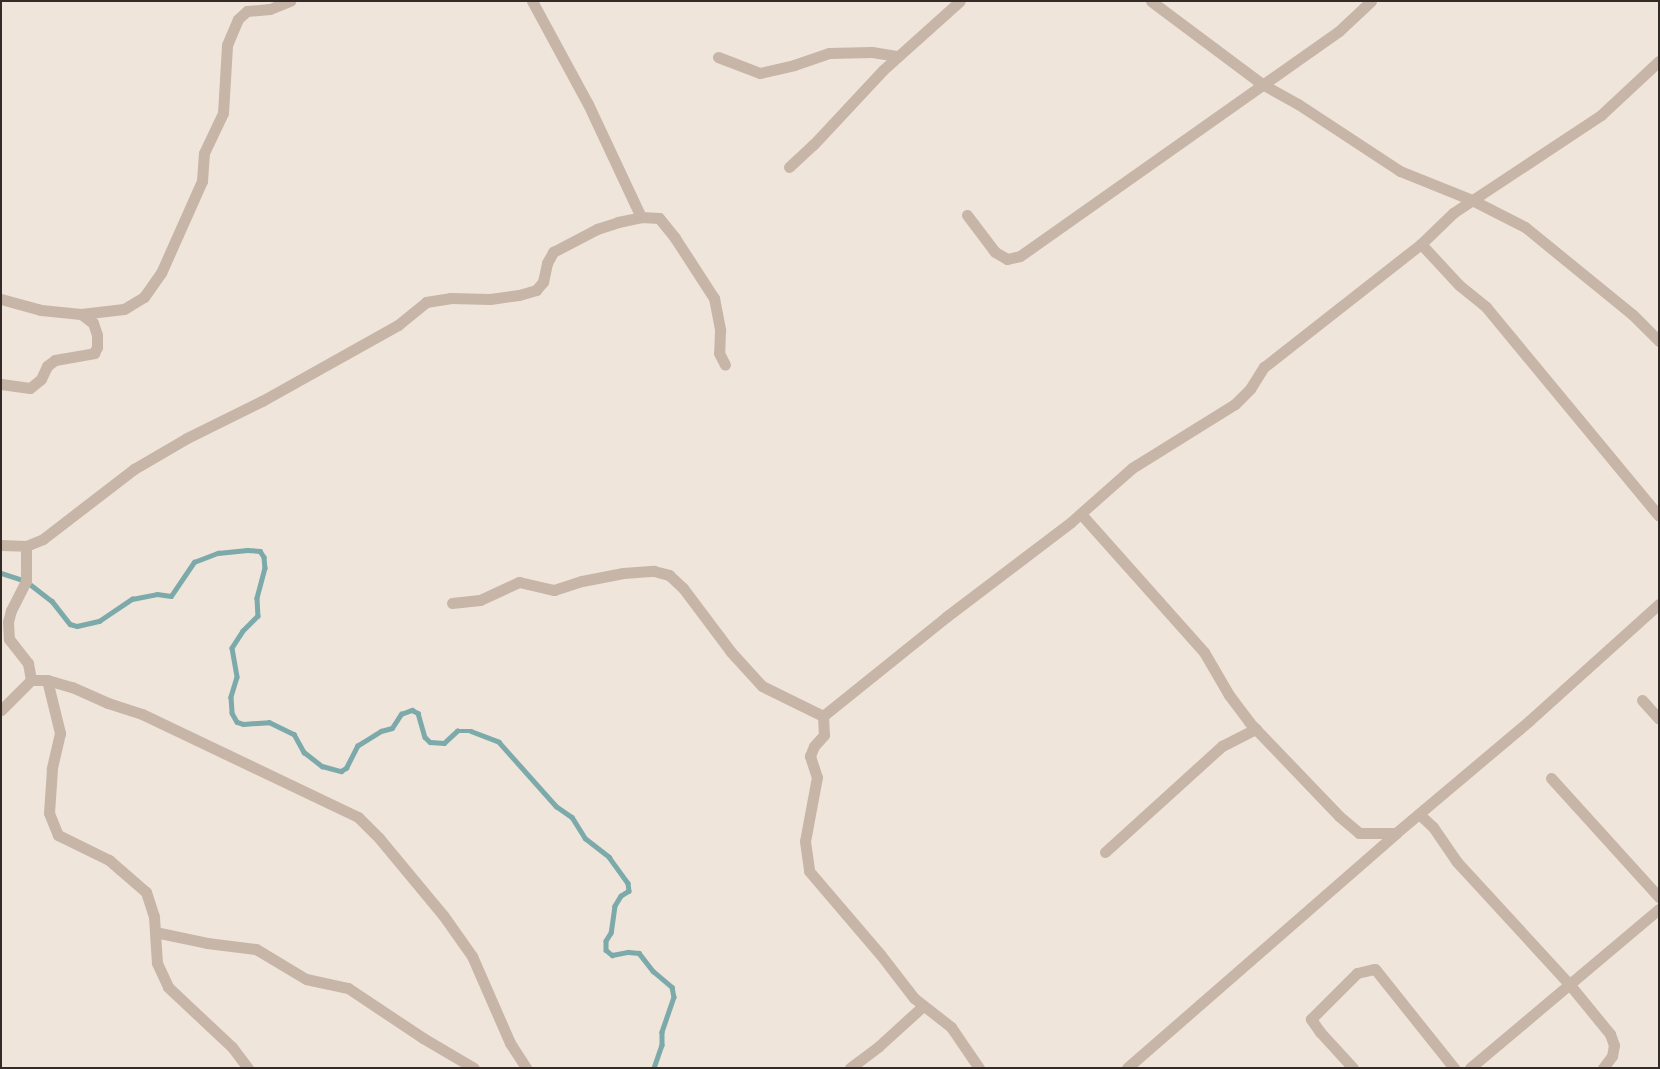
<!DOCTYPE html>
<html>
<head>
<meta charset="utf-8">
<style>
	body { margin:0 }
	#map { position:relative; width:1660px; height:1069px; overflow:hidden; background:#efe5db; font-family:"Public Sans",sans-serif }
	div>[style] { position:absolute }
	.stream>* { height:4.5px; margin:-2.25px; padding:0 2.25px; transform-origin:2.25px; border-radius:2.25px; background:#7caaaa }
	.minor>* { height:11px; margin:-5.5px; padding:0 5.5px; transform-origin:5.5px; border-radius:5.5px; background:#c7b5a8 }
	span { translate:-50% -50%; white-space:nowrap; text-align:center; line-height:1.15; -webkit-text-stroke:4px #f8efe7; paint-order:stroke }
	.frame { position:absolute; inset:0; border:2px solid #342b27; pointer-events:none }
</style>
</head>
<body>
<div id="map">
	<div class="stream">
		<div style="left:1px;top:573px;width:26px;rotate:18deg"></div>
		<div style="left:26px;top:581px;width:33px;rotate:38deg"></div>
		<div style="left:52px;top:601px;width:29px;rotate:52deg"></div>
		<div style="left:70px;top:624px;width:7px;rotate:16deg"></div>
		<div style="left:77px;top:626px;width:23px;rotate:-13deg"></div>
		<div style="left:99px;top:621px;width:40px;rotate:-34deg"></div>
		<div style="left:132px;top:599px;width:25px;rotate:-11deg"></div>
		<div style="left:157px;top:594px;width:14px;rotate:8deg"></div>
		<div style="left:171px;top:596px;width:41px;rotate:-55.9deg"></div>
		<div style="left:194px;top:562px;width:26px;rotate:-21deg"></div>
		<div style="left:218px;top:553px;width:29px;rotate:-6deg"></div>
		<div style="left:247px;top:550px;width:13px;rotate:4deg"></div>
		<div style="left:260px;top:551px;width:7px;rotate:56deg"></div>
		<div style="left:264px;top:557px;width:11px;rotate:85deg"></div>
		<div style="left:265px;top:568px;width:31px;rotate:105deg"></div>
		<div style="left:257px;top:598px;width:18px;rotate:87deg"></div>
		<div style="left:258px;top:616px;width:21px;rotate:135deg"></div>
		<div style="left:243px;top:631px;width:20px;rotate:123deg"></div>
		<div style="left:232px;top:648px;width:29px;rotate:80deg"></div>
		<div style="left:237px;top:677px;width:21px;rotate:107deg"></div>
		<div style="left:231px;top:697px;width:16px;rotate:86deg"></div>
		<div style="left:232px;top:713px;width:10px;rotate:61deg"></div>
		<div style="left:237px;top:722px;width:6px;rotate:18deg"></div>
		<div style="left:243px;top:724px;width:26px;rotate:-4deg"></div>
		<div style="left:269px;top:722px;width:28px;rotate:26deg"></div>
		<div style="left:294px;top:734px;width:21px;rotate:61deg"></div>
		<div style="left:304px;top:752px;width:23px;rotate:38deg"></div>
		<div style="left:322px;top:766px;width:20px;rotate:15deg"></div>
		<div style="left:341px;top:771px;width:6px;rotate:-31deg"></div>
		<div style="left:346px;top:768px;width:25px;rotate:-63deg"></div>
		<div style="left:357px;top:746px;width:28px;rotate:-32deg"></div>
		<div style="left:381px;top:731px;width:11px;rotate:-15deg"></div>
		<div style="left:392px;top:728px;width:17px;rotate:-57deg"></div>
		<div style="left:401px;top:714px;width:12px;rotate:-20deg"></div>
		<div style="left:412px;top:710px;width:7px;rotate:27deg"></div>
		<div style="left:418px;top:713px;width:25px;rotate:74deg"></div>
		<div style="left:425px;top:737px;width:7px;rotate:45deg"></div>
		<div style="left:430px;top:742px;width:14px;rotate:4deg"></div>
		<div style="left:444px;top:743px;width:18px;rotate:-43deg"></div>
		<div style="left:457px;top:731px;width:14px"></div>
		<div style="left:471px;top:731px;width:30px;rotate:21deg"></div>
		<div style="left:499px;top:742px;width:86px;rotate:48.3deg"></div>
		<div style="left:556px;top:806px;width:19px;rotate:35deg"></div>
		<div style="left:572px;top:817px;width:25px;rotate:58deg"></div>
		<div style="left:585px;top:838px;width:31px;rotate:38deg"></div>
		<div style="left:609px;top:857px;width:32px;rotate:54deg"></div>
		<div style="left:628px;top:883px;width:8px;rotate:83deg"></div>
		<div style="left:629px;top:891px;width:9px;rotate:148deg"></div>
		<div style="left:621px;top:896px;width:12px;rotate:121deg"></div>
		<div style="left:615px;top:906px;width:27px;rotate:98deg"></div>
		<div style="left:611px;top:933px;width:9px;rotate:122deg"></div>
		<div style="left:606px;top:941px;width:9px;rotate:90deg"></div>
		<div style="left:606px;top:950px;width:8px;rotate:40deg"></div>
		<div style="left:612px;top:955px;width:16px;rotate:-11deg"></div>
		<div style="left:628px;top:952px;width:11px;rotate:5deg"></div>
		<div style="left:639px;top:953px;width:23px;rotate:52deg"></div>
		<div style="left:653px;top:971px;width:25px;rotate:40deg"></div>
		<div style="left:672px;top:987px;width:10px;rotate:79deg"></div>
		<div style="left:674px;top:997px;width:37px;rotate:109deg"></div>
		<div style="left:662px;top:1032px;width:13px;rotate:90deg"></div>
		<div style="left:662px;top:1045px;width:24px;rotate:109deg"></div>
	</div>
	<div class="minor">
		<div style="left:532px;top:1px;width:117px;rotate:61.5deg"></div>
		<div style="left:588px;top:104px;width:125px;rotate:64.9deg"></div>
		<div style="left:1151px;top:1px;width:139px;rotate:36.8deg"></div>
		<div style="left:1262px;top:84px;width:41px;rotate:29.1deg"></div>
		<div style="left:1298px;top:104px;width:122px;rotate:33.3deg"></div>
		<div style="left:1400px;top:171px;width:78px;rotate:21.9deg"></div>
		<div style="left:1472px;top:200px;width:59px;rotate:27deg"></div>
		<div style="left:1525px;top:227px;width:139px;rotate:39.2deg"></div>
		<div style="left:1633px;top:315px;width:37px;rotate:45deg"></div>
		<div style="left:718px;top:57px;width:45px;rotate:20.9deg"></div>
		<div style="left:760px;top:73px;width:35px;rotate:-13deg"></div>
		<div style="left:794px;top:65px;width:37px;rotate:-19deg"></div>
		<div style="left:829px;top:53px;width:43px;rotate:-1.3deg"></div>
		<div style="left:872px;top:52px;width:26px;rotate:9deg"></div>
		<div style="left:789px;top:167px;width:33px;rotate:-43deg"></div>
		<div style="left:813px;top:145px;width:103px;rotate:-47deg"></div>
		<div style="left:883px;top:70px;width:103px;rotate:-41.9deg"></div>
		<div style="left:967px;top:215px;width:46px;rotate:52.9deg"></div>
		<div style="left:995px;top:252px;width:14px;rotate:30deg"></div>
		<div style="left:1007px;top:259px;width:13px;rotate:-13deg"></div>
		<div style="left:1020px;top:256px;width:390px;rotate:-35.2deg"></div>
		<div style="left:1339px;top:31px;width:44px;rotate:-43.2deg"></div>
		<div style="left:1421px;top:244px;width:56px;rotate:47.2deg"></div>
		<div style="left:1459px;top:285px;width:35px;rotate:39deg"></div>
		<div style="left:1486px;top:307px;width:271px;rotate:50.4deg"></div>
		<div style="left:1px;top:299px;width:41px;rotate:15.4deg"></div>
		<div style="left:41px;top:310px;width:40px;rotate:5.7deg"></div>
		<div style="left:81px;top:314px;width:43px;rotate:-6.6deg"></div>
		<div style="left:124px;top:309px;width:23px;rotate:-31deg"></div>
		<div style="left:144px;top:297px;width:29px;rotate:-55deg"></div>
		<div style="left:161px;top:273px;width:101px;rotate:-66deg"></div>
		<div style="left:202px;top:181px;width:28px;rotate:-86deg"></div>
		<div style="left:204px;top:153px;width:44px;rotate:-64.6deg"></div>
		<div style="left:223px;top:113px;width:68px;rotate:-86.6deg"></div>
		<div style="left:227px;top:45px;width:28px;rotate:-67deg"></div>
		<div style="left:238px;top:19px;width:12px;rotate:-42deg"></div>
		<div style="left:247px;top:11px;width:23px;rotate:-5deg"></div>
		<div style="left:270px;top:9px;width:22px;rotate:-22deg"></div>
		<div style="left:1px;top:384px;width:29px;rotate:8deg"></div>
		<div style="left:30px;top:388px;width:14px;rotate:-39deg"></div>
		<div style="left:41px;top:379px;width:14px;rotate:-65deg"></div>
		<div style="left:47px;top:366px;width:10px;rotate:-37deg"></div>
		<div style="left:55px;top:360px;width:40px;rotate:-10deg"></div>
		<div style="left:94px;top:353px;width:7px;rotate:-63deg"></div>
		<div style="left:97px;top:347px;width:12px;rotate:-90deg"></div>
		<div style="left:97px;top:335px;width:13px;rotate:-108deg"></div>
		<div style="left:93px;top:323px;width:15px;rotate:-143deg"></div>
		<div style="left:1081px;top:514px;width:185px;rotate:48.3deg"></div>
		<div style="left:1204px;top:652px;width:50px;rotate:59.8deg"></div>
		<div style="left:1229px;top:695px;width:34px;rotate:53deg"></div>
		<div style="left:1249px;top:722px;width:130px;rotate:46.2deg"></div>
		<div style="left:1339px;top:816px;width:26px;rotate:40deg"></div>
		<div style="left:1359px;top:833px;width:37px"></div>
		<div style="left:1px;top:545px;width:25px;rotate:2deg"></div>
		<div style="left:26px;top:546px;width:18px;rotate:-22deg"></div>
		<div style="left:43px;top:539px;width:115px;rotate:-37.6deg"></div>
		<div style="left:134px;top:469px;width:61px;rotate:-30.3deg"></div>
		<div style="left:187px;top:438px;width:84px;rotate:-26.3deg"></div>
		<div style="left:262px;top:401px;width:156px;rotate:-29.2deg"></div>
		<div style="left:398px;top:325px;width:36px;rotate:-39deg"></div>
		<div style="left:426px;top:302px;width:24px;rotate:-9deg"></div>
		<div style="left:450px;top:298px;width:40px;rotate:1.4deg"></div>
		<div style="left:490px;top:299px;width:29px;rotate:-8deg"></div>
		<div style="left:519px;top:295px;width:18px;rotate:-16deg"></div>
		<div style="left:536px;top:290px;width:11px;rotate:-49deg"></div>
		<div style="left:543px;top:282px;width:19px;rotate:-78deg"></div>
		<div style="left:547px;top:263px;width:13px;rotate:-61deg"></div>
		<div style="left:553px;top:252px;width:50px;rotate:-27.6deg"></div>
		<div style="left:597px;top:229px;width:22px;rotate:-18deg"></div>
		<div style="left:618px;top:222px;width:24px;rotate:-12deg"></div>
		<div style="left:641px;top:217px;width:18px;rotate:3deg"></div>
		<div style="left:659px;top:218px;width:26px;rotate:51deg"></div>
		<div style="left:675px;top:238px;width:72px;rotate:57deg"></div>
		<div style="left:714px;top:298px;width:33px;rotate:79deg"></div>
		<div style="left:720px;top:330px;width:23px;rotate:92deg"></div>
		<div style="left:719px;top:353px;width:13px;rotate:63deg"></div>
		<div style="left:26px;top:546px;width:35px;rotate:90deg"></div>
		<div style="left:26px;top:581px;width:33px;rotate:117deg"></div>
		<div style="left:11px;top:610px;width:12px;rotate:104deg"></div>
		<div style="left:8px;top:622px;width:17px;rotate:87deg"></div>
		<div style="left:9px;top:639px;width:31px;rotate:52deg"></div>
		<div style="left:28px;top:663px;width:17px;rotate:80deg"></div>
		<div style="left:452px;top:603px;width:28px;rotate:-6deg"></div>
		<div style="left:480px;top:600px;width:43px;rotate:-24.8deg"></div>
		<div style="left:519px;top:582px;width:36px;rotate:13deg"></div>
		<div style="left:554px;top:590px;width:29px;rotate:-18deg"></div>
		<div style="left:582px;top:581px;width:42px;rotate:-11deg"></div>
		<div style="left:623px;top:573px;width:31px;rotate:-4deg"></div>
		<div style="left:654px;top:571px;width:16px;rotate:15deg"></div>
		<div style="left:669px;top:575px;width:19px;rotate:43deg"></div>
		<div style="left:683px;top:588px;width:80px;rotate:53.1deg"></div>
		<div style="left:731px;top:652px;width:46px;rotate:47.6deg"></div>
		<div style="left:762px;top:686px;width:68px;rotate:26.2deg"></div>
		<div style="left:47px;top:680px;width:55px;rotate:76.2deg"></div>
		<div style="left:60px;top:733px;width:37px;rotate:103deg"></div>
		<div style="left:52px;top:769px;width:44px;rotate:93.9deg"></div>
		<div style="left:49px;top:813px;width:24px;rotate:68deg"></div>
		<div style="left:58px;top:835px;width:57px;rotate:26.1deg"></div>
		<div style="left:109px;top:860px;width:49px;rotate:40.9deg"></div>
		<div style="left:146px;top:892px;width:26px;rotate:72deg"></div>
		<div style="left:154px;top:917px;width:46px;rotate:86.3deg"></div>
		<div style="left:157px;top:963px;width:26px;rotate:65deg"></div>
		<div style="left:168px;top:987px;width:88px;rotate:43.2deg"></div>
		<div style="left:232px;top:1047px;width:26px;rotate:53deg"></div>
		<div style="left:1642px;top:700px;width:25px;rotate:48deg"></div>
		<div style="left:1px;top:710px;width:42px;rotate:-45deg"></div>
		<div style="left:31px;top:680px;width:16px"></div>
		<div style="left:47px;top:680px;width:26px;rotate:16deg"></div>
		<div style="left:72px;top:687px;width:39px;rotate:24deg"></div>
		<div style="left:108px;top:703px;width:36px;rotate:18deg"></div>
		<div style="left:142px;top:714px;width:239px;rotate:25.5deg"></div>
		<div style="left:358px;top:817px;width:30px;rotate:45deg"></div>
		<div style="left:379px;top:838px;width:100px;rotate:50.3deg"></div>
		<div style="left:443px;top:915px;width:50px;rotate:54.7deg"></div>
		<div style="left:472px;top:956px;width:95px;rotate:66.4deg"></div>
		<div style="left:510px;top:1043px;width:30px;rotate:57deg"></div>
		<div style="left:823px;top:716px;width:158px;rotate:-38.8deg"></div>
		<div style="left:946px;top:617px;width:157px;rotate:-37.2deg"></div>
		<div style="left:1071px;top:522px;width:81px;rotate:-41.5deg"></div>
		<div style="left:1132px;top:468px;width:121px;rotate:-31.9deg"></div>
		<div style="left:1235px;top:404px;width:21px;rotate:-45deg"></div>
		<div style="left:1250px;top:389px;width:26px;rotate:-58deg"></div>
		<div style="left:1264px;top:367px;width:199px;rotate:-38.1deg"></div>
		<div style="left:1421px;top:244px;width:45px;rotate:-44.1deg"></div>
		<div style="left:1453px;top:213px;width:178px;rotate:-33.5deg"></div>
		<div style="left:1601px;top:115px;width:79px;rotate:-43deg"></div>
		<div style="left:823px;top:716px;width:19px;rotate:87deg"></div>
		<div style="left:824px;top:735px;width:15px;rotate:132deg"></div>
		<div style="left:814px;top:746px;width:11px;rotate:112deg"></div>
		<div style="left:810px;top:756px;width:22px;rotate:72deg"></div>
		<div style="left:817px;top:777px;width:65px;rotate:100.6deg"></div>
		<div style="left:805px;top:841px;width:30px;rotate:82deg"></div>
		<div style="left:809px;top:871px;width:109px;rotate:49.5deg"></div>
		<div style="left:880px;top:954px;width:56px;rotate:52.3deg"></div>
		<div style="left:914px;top:998px;width:47px;rotate:38.1deg"></div>
		<div style="left:951px;top:1027px;width:50px;rotate:55.7deg"></div>
		<div style="left:1551px;top:778px;width:161px;rotate:47.8deg"></div>
		<div style="left:1419px;top:814px;width:19px;rotate:43deg"></div>
		<div style="left:1433px;top:827px;width:42px;rotate:55.6deg"></div>
		<div style="left:1457px;top:862px;width:167px;rotate:47.4deg"></div>
		<div style="left:1570px;top:985px;width:63px;rotate:50.8deg"></div>
		<div style="left:1610px;top:1034px;width:12px;rotate:70deg"></div>
		<div style="left:1614px;top:1045px;width:11px;rotate:100deg"></div>
		<div style="left:1612px;top:1056px;width:15px;rotate:127deg"></div>
		<div style="left:1105px;top:852px;width:158px;rotate:-42.2deg"></div>
		<div style="left:1222px;top:746px;width:38px;rotate:-27deg"></div>
		<div style="left:155px;top:932px;width:53px;rotate:11.9deg"></div>
		<div style="left:207px;top:943px;width:49px;rotate:7deg"></div>
		<div style="left:256px;top:949px;width:58px;rotate:31deg"></div>
		<div style="left:306px;top:979px;width:43px;rotate:12.1deg"></div>
		<div style="left:348px;top:988px;width:90px;rotate:33.7deg"></div>
		<div style="left:423px;top:1038px;width:59px;rotate:30.5deg"></div>
		<div style="left:850px;top:1068px;width:36px;rotate:-37deg"></div>
		<div style="left:879px;top:1046px;width:59px;rotate:-42.3deg"></div>
		<div style="left:1127px;top:1068px;width:357px;rotate:-41.1deg"></div>
		<div style="left:1396px;top:833px;width:175px;rotate:-40.1deg"></div>
		<div style="left:1530px;top:720px;width:173px;rotate:-42deg"></div>
		<div style="left:1353px;top:1068px;width:49px;rotate:-132.5deg"></div>
		<div style="left:1320px;top:1032px;width:16px;rotate:-125deg"></div>
		<div style="left:1311px;top:1019px;width:65px;rotate:-45deg"></div>
		<div style="left:1357px;top:973px;width:18px;rotate:-13deg"></div>
		<div style="left:1375px;top:969px;width:127px;rotate:51.4deg"></div>
		<div style="left:1470px;top:1068px;width:247px;rotate:-40.1deg"></div>
	</div>
	<div class="frame"></div>
</div>
</body>
</html>
